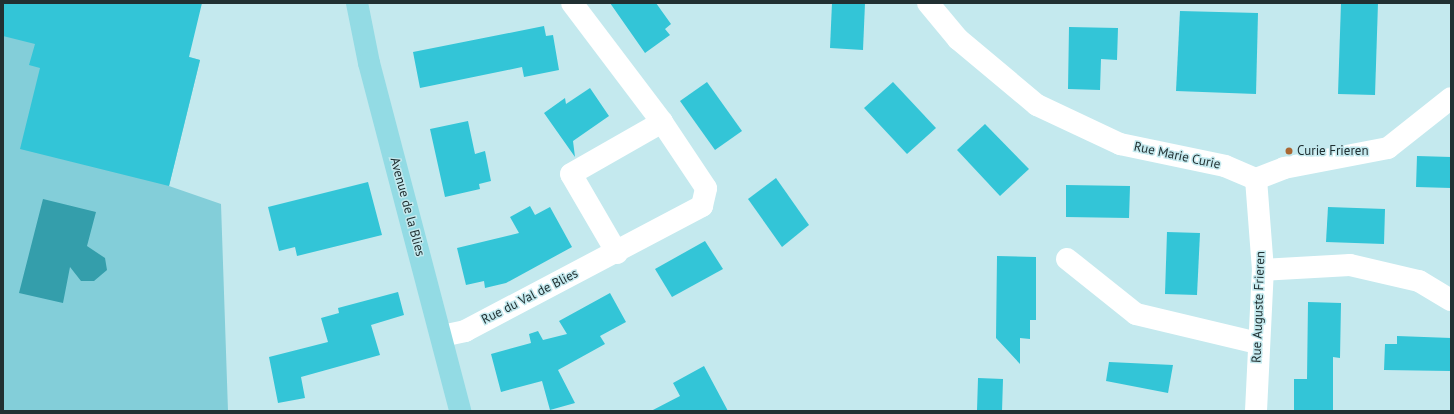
<!DOCTYPE html>
<html>
<head>
<meta charset="utf-8">
<style>
	body { margin:0 }
	#map { position:relative; width:1454px; height:414px; overflow:hidden; background:#c4e9ee; font-family:"PT Sans",sans-serif }
	div>[style] { position:absolute }
	.green>* { inset:0; background:#83ced9 }
	.water>* { inset:0; background:#349eab }
	.building>* { inset:0; background:#33c5d7 }
	.minor>* { height:22px; margin:-11px; padding:0 11px; transform-origin:11px; border-radius:11px; background:#fff }
	.major>* { height:22px; margin:-11px; padding:0 11px; transform-origin:11px; border-radius:11px; background:#93dbe4 }
	.dots>* { width:11px; height:11px; translate:-50% -50%; box-sizing:border-box; border:2px solid #c4e9ee; border-radius:50% }
	span { translate:-50% -50%; white-space:nowrap; text-align:center; line-height:1.15; -webkit-text-stroke:3px #c4e9ee; paint-order:stroke }
	.poi-label { font-size:13px; color:#213032 }
	.left { translate:0 -50%; text-align:left }
	.street-label { font-size:13px; color:#213032 }
	.frame { position:absolute; inset:0; border:4px solid #213032; pointer-events:none }
</style>
</head>
<body>
<div id="map">
	<div class="green">
		<div style="clip-path:polygon(3px 3px,200px 60px,169px 186px,221px 204px,228px 411px,3px 411px)"></div>
	</div>
	<div class="water">
		<div style="clip-path:polygon(43px 199px,96px 212px,87px 246px,105px 258px,107px 270px,94px 281px,81px 281px,70px 267px,63px 303px,19px 293px)"></div>
	</div>
	<div class="building">
		<div style="clip-path:polygon(3px 3px,202px 3px,189px 57px,200px 60px,169px 186px,20px 149px,40px 68px,29px 65px,35px 44px,3px 36px)"></div>
		<div style="clip-path:polygon(610px 3px,656px 3px,671px 24px,665px 29px,670px 35px,645px 53px)"></div>
		<div style="clip-path:polygon(832px 3px,865px 3px,863px 50px,830px 48px)"></div>
		<div style="clip-path:polygon(1341px 3px,1378px 3px,1375px 95px,1338px 94px)"></div>
		<div style="clip-path:polygon(1180px 11px,1258px 13px,1256px 94px,1176px 91px)"></div>
		<div style="clip-path:polygon(544px 26px,546px 36px,553px 35px,559px 70px,524px 77px,522px 67px,420px 88px,413px 52px)"></div>
		<div style="clip-path:polygon(1069px 27px,1118px 28px,1117px 60px,1101px 59px,1100px 90px,1068px 89px)"></div>
		<div style="clip-path:polygon(707px 82px,742px 131px,715px 150px,680px 101px)"></div>
		<div style="clip-path:polygon(893px 82px,936px 128px,907px 154px,864px 108px)"></div>
		<div style="clip-path:polygon(590px 88px,609px 116px,573px 141px,575px 157px,544px 113px,565px 98px,566px 104px)"></div>
		<div style="clip-path:polygon(468px 121px,475px 154px,485px 151px,491px 181px,479px 184px,480px 189px,445px 197px,430px 129px)"></div>
		<div style="clip-path:polygon(985px 124px,1029px 169px,1000px 196px,957px 150px)"></div>
		<div style="clip-path:polygon(1417px 156px,1451px 157px,1451px 188px,1416px 187px)"></div>
		<div style="clip-path:polygon(776px 178px,809px 225px,782px 247px,748px 199px)"></div>
		<div style="clip-path:polygon(368px 182px,382px 235px,297px 256px,295px 247px,279px 251px,268px 207px)"></div>
		<div style="clip-path:polygon(1066px 185px,1130px 186px,1129px 218px,1066px 217px)"></div>
		<div style="clip-path:polygon(530px 206px,535px 215px,550px 207px,572px 247px,506px 283px,485px 288px,484px 281px,466px 285px,457px 248px,519px 233px,510px 217px)"></div>
		<div style="clip-path:polygon(1328px 207px,1385px 209px,1384px 244px,1326px 242px)"></div>
		<div style="clip-path:polygon(1167px 232px,1200px 233px,1197px 295px,1165px 294px)"></div>
		<div style="clip-path:polygon(705px 241px,723px 269px,672px 297px,655px 269px)"></div>
		<div style="clip-path:polygon(997px 256px,1036px 257px,1036px 320px,1030px 320px,1030px 339px,1020px 338px,1020px 364px,996px 338px)"></div>
		<div style="clip-path:polygon(398px 292px,404px 315px,371px 325px,380px 355px,301px 377px,305px 398px,278px 403px,269px 357px,328px 342px,321px 318px,339px 313px,338px 308px)"></div>
		<div style="clip-path:polygon(610px 293px,626px 322px,600px 336px,605px 344px,558px 370px,575px 403px,550px 410px,542px 381px,501px 392px,491px 354px,531px 343px,529px 334px,538px 331px,543px 340px,567px 334px,559px 321px)"></div>
		<div style="clip-path:polygon(1308px 302px,1341px 303px,1340px 358px,1333px 357px,1333px 411px,1294px 411px,1294px 379px,1307px 379px)"></div>
		<div style="clip-path:polygon(1397px 336px,1451px 338px,1450px 371px,1384px 370px,1385px 344px,1397px 344px)"></div>
		<div style="clip-path:polygon(1109px 362px,1173px 365px,1168px 393px,1106px 381px)"></div>
		<div style="clip-path:polygon(704px 366px,728px 411px,651px 411px,680px 396px,673px 383px)"></div>
		<div style="clip-path:polygon(978px 378px,1003px 379px,1002px 411px,977px 411px)"></div>
	</div>
	<div class="minor">
		<div style="left:928px;top:3px;width:47px;rotate:50.2deg"></div>
		<div style="left:958px;top:39px;width:103px;rotate:39.9deg"></div>
		<div style="left:1037px;top:105px;width:92px;rotate:25.2deg"></div>
		<div style="left:1120px;top:144px;width:107px;rotate:11.8deg"></div>
		<div style="left:1225px;top:166px;width:34px;rotate:23deg"></div>
		<div style="left:1256px;top:179px;width:30px;rotate:-21deg"></div>
		<div style="left:1284px;top:168px;width:106px;rotate:-10.9deg"></div>
		<div style="left:1388px;top:148px;width:80px;rotate:-38.4deg"></div>
		<div style="left:617px;top:253px;width:91px;rotate:-120.2deg"></div>
		<div style="left:571px;top:174px;width:105px;rotate:-29.7deg"></div>
		<div style="left:1067px;top:259px;width:88px;rotate:38.6deg"></div>
		<div style="left:1136px;top:314px;width:125px;rotate:13.4deg"></div>
		<div style="left:1263px;top:270px;width:87px;rotate:-3.3deg"></div>
		<div style="left:1350px;top:265px;width:71px;rotate:13.1deg"></div>
		<div style="left:1419px;top:281px;width:37px;rotate:31deg"></div>
		<div style="left:442px;top:336px;width:24px;rotate:-12deg"></div>
		<div style="left:465px;top:331px;width:268px;rotate:-27.8deg"></div>
		<div style="left:702px;top:206px;width:18px;rotate:-77deg"></div>
		<div style="left:706px;top:188px;width:79px;rotate:-123.7deg"></div>
		<div style="left:662px;top:122px;width:149px;rotate:-127.1deg"></div>
		<div style="left:1256px;top:411px;width:141px;rotate:-87.2deg"></div>
		<div style="left:1263px;top:270px;width:91px;rotate:-94.4deg"></div>
	</div>
	<div class="major">
		<div style="left:357px;top:3px;width:61px;rotate:78.7deg"></div>
		<div style="left:369px;top:63px;width:360px;rotate:75.3deg"></div>
	</div>
	<div class="dots">
		<div style="left:1289px;top:151px;background:#aa6833"></div>
	</div>
	<div class="poi-label">
		<span class="left" style="left:1297px;top:151px">Curie Frieren</span>
	</div>
	<div class="street-label">
		<span style="left:1177px;top:156px;rotate:12deg">Rue Marie Curie</span>
		<span style="left:407px;top:207px;rotate:75deg">Avenue de la Blies</span>
		<span style="left:530px;top:297px;rotate:-27deg">Rue du Val de Blies</span>
		<span style="left:1259px;top:307px;rotate:-88deg">Rue Auguste Frieren</span>
	</div>
	<div class="frame"></div>
</div>
</body>
</html>
